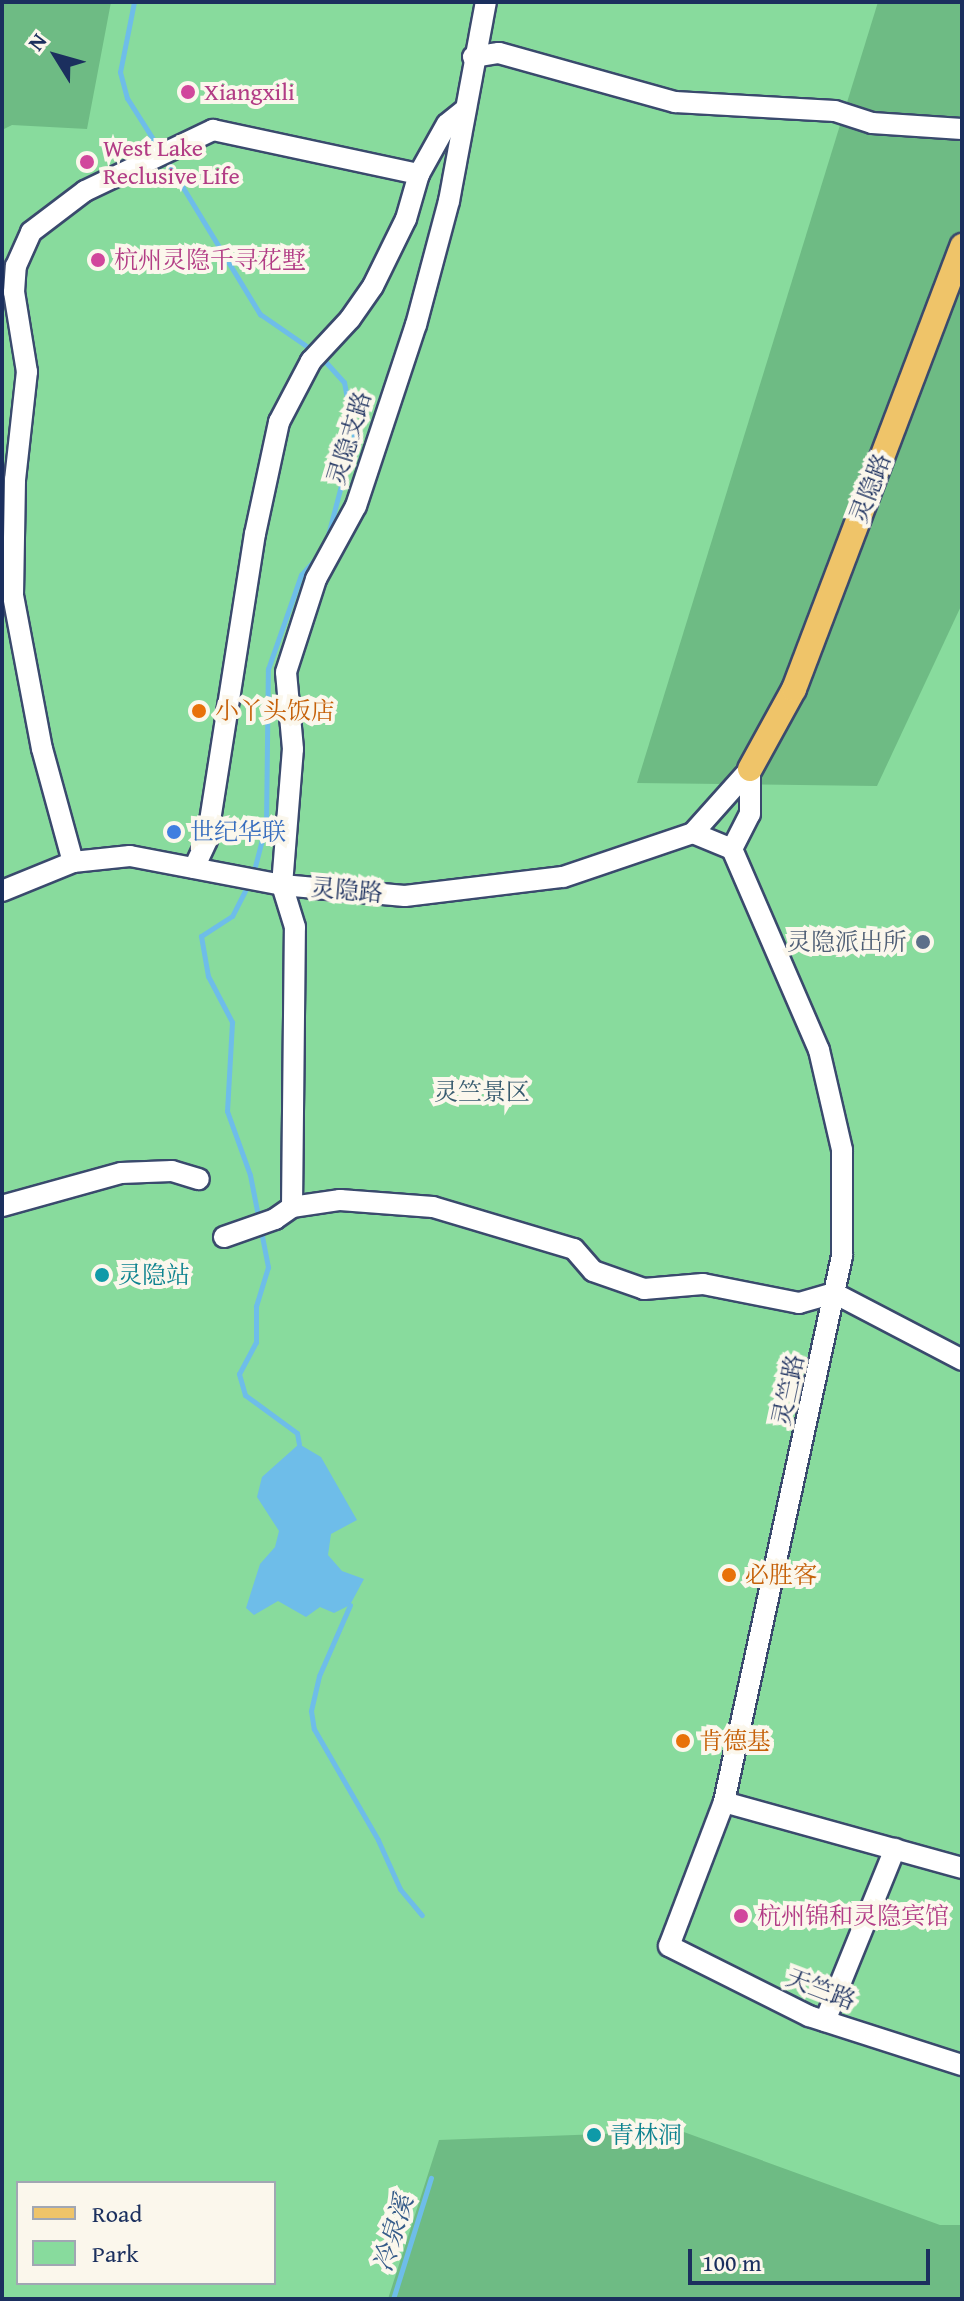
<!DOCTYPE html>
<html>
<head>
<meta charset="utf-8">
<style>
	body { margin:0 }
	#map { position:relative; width:964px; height:2301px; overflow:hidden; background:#ece3c4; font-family:"Gentium Book Plus","Noto Serif SC",serif }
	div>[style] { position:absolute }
	.green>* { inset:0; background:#88db9d }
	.forest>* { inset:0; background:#6ebb84 }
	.water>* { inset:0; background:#6ebde9 }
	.stream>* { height:5px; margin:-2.5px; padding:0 2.5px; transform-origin:2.5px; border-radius:2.5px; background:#6ebde9 }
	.roads { filter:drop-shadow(2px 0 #3a4a6d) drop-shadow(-2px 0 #3a4a6d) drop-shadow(0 2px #3a4a6d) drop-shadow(0 -2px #3a4a6d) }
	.minor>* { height:20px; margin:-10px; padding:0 10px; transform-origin:10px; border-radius:10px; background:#fff }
	.major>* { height:24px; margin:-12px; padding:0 12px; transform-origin:12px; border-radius:12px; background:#efc469 }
	.dots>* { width:22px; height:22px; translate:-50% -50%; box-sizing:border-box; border:4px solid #fbf7ec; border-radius:50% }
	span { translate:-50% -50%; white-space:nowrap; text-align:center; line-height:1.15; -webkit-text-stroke:8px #fbf7ec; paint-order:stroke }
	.hotel-label { font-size:24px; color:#b23c85 }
	.left { translate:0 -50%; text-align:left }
	.street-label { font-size:24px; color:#1b2f5e }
	.food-label { font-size:24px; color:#c56008 }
	.shop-label { font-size:24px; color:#366cbe }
	.service-label { font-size:24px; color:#4e5e75 }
	.right { translate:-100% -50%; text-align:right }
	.park-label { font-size:24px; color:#365a6e }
	.culture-label { font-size:24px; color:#0d838f }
	.water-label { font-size:26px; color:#345a88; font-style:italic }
	.frame { position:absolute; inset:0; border:4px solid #1b2f5e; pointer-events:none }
	.legend { position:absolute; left:16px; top:2181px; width:260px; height:104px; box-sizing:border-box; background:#fbf7ec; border:2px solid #a1a7b3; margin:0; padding:10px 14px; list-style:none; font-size:24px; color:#1b2f5e }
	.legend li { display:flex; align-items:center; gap:16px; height:40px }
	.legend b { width:40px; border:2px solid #a1a7b3 }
	.north { position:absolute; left:16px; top:16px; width:80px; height:80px; -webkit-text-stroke:6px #fbf7ec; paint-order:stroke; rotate:307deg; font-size:22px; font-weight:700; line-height:32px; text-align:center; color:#1b2f5e }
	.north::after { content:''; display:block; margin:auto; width:28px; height:36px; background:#1b2f5e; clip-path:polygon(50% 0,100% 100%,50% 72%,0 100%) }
	.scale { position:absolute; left:688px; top:2249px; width:242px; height:36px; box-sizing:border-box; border:4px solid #1b2f5e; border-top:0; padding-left:10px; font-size:24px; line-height:28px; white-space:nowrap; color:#1b2f5e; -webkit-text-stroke:6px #fbf7ec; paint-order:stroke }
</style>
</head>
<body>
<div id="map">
	<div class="green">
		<div style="clip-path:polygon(evenodd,2px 2px,962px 2px,962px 2299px,2px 2299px,2px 2px,18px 2183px,274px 2183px,274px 2283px,18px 2283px,18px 2183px)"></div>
	</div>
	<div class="forest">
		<div style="clip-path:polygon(2px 2px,111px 2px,87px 129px,12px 125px,2px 130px)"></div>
		<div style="clip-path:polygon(878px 2px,962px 2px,962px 604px,877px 786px,637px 783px)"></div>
		<div style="clip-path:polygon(681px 2131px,940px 2225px,962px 2225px,962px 2299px,388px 2299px,439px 2140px)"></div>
	</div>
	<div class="water">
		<div style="clip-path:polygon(299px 1444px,321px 1457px,357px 1520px,331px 1534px,328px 1555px,342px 1571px,364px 1579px,350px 1605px,334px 1613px,320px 1607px,306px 1617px,278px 1601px,254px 1615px,246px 1608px,260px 1564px,275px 1547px,279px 1531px,257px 1497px,262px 1477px)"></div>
	</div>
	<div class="stream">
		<div style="left:134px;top:2px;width:71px;rotate:101.3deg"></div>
		<div style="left:120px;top:72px;width:27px;rotate:75deg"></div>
		<div style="left:127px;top:98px;width:62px;rotate:57.6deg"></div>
		<div style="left:165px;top:158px;width:183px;rotate:58.7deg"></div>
		<div style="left:260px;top:314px;width:67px;rotate:34.6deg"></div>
		<div style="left:323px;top:359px;width:31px;rotate:48deg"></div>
		<div style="left:344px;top:382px;width:55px;rotate:79.5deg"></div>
		<div style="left:354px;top:436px;width:106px;rotate:104.7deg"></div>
		<div style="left:253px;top:874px;width:52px;rotate:-75.4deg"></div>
		<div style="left:266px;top:824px;width:155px;rotate:-89.3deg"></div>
		<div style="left:268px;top:669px;width:100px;rotate:-70.7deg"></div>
		<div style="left:301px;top:575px;width:27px;rotate:-48deg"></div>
		<div style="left:249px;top:883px;width:37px;rotate:117deg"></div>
		<div style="left:232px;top:916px;width:37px;rotate:147deg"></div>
		<div style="left:201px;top:936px;width:41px;rotate:80.1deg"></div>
		<div style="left:208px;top:976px;width:52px;rotate:62.4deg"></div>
		<div style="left:232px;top:1022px;width:89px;rotate:93.2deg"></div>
		<div style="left:227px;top:1111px;width:68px;rotate:70.2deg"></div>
		<div style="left:250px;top:1175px;width:47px;rotate:78.9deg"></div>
		<div style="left:261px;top:1231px;width:37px;rotate:79deg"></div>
		<div style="left:268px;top:1267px;width:41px;rotate:107.1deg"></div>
		<div style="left:256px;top:1306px;width:36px;rotate:90deg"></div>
		<div style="left:256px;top:1342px;width:36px;rotate:118deg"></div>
		<div style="left:239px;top:1374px;width:22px;rotate:74deg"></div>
		<div style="left:245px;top:1395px;width:64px;rotate:36.2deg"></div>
		<div style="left:297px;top:1433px;width:11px;rotate:80deg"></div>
		<div style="left:350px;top:1605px;width:77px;rotate:113.6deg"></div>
		<div style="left:319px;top:1676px;width:36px;rotate:103deg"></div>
		<div style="left:311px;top:1711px;width:18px;rotate:81deg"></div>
		<div style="left:314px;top:1729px;width:128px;rotate:60deg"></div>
		<div style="left:378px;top:1840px;width:54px;rotate:65.8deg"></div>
		<div style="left:400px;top:1889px;width:34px;rotate:50deg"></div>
		<div style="left:393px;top:2299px;width:127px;rotate:-72.6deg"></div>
	</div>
	<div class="roads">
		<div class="minor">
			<div style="left:473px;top:57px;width:26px;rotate:-9deg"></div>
			<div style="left:499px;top:53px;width:183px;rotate:15.6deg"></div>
			<div style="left:675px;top:102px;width:160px;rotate:3.2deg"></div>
			<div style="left:835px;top:111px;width:39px;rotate:18deg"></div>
			<div style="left:872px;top:123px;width:90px;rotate:3.8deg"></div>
			<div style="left:693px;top:833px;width:86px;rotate:-48.3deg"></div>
			<div style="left:693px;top:833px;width:42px;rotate:22.3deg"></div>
			<div style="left:732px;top:849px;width:219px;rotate:66.6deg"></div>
			<div style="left:819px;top:1050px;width:103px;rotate:77deg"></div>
			<div style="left:842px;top:1150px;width:106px;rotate:90deg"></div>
			<div style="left:842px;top:1256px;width:559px;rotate:102.2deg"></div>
			<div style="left:724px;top:1802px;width:154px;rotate:110.9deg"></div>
			<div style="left:669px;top:1946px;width:157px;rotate:26.6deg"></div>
			<div style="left:809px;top:2016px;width:161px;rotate:17.8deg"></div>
			<div style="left:732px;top:849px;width:39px;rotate:-63deg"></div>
			<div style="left:750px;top:814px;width:45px;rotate:-90deg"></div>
			<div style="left:73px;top:862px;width:117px;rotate:-105.3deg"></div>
			<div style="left:42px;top:749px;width:157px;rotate:-100.7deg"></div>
			<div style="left:13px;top:595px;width:115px;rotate:-89deg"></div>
			<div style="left:15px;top:480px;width:109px;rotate:-83.7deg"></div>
			<div style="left:27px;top:372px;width:81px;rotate:-99.2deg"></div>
			<div style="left:14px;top:292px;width:26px;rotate:-86deg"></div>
			<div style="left:16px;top:266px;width:37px;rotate:-66deg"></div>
			<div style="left:31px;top:232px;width:68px;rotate:-37.2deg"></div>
			<div style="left:85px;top:191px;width:142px;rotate:-25.5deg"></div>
			<div style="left:213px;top:130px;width:211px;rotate:12.1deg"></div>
			<div style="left:419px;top:174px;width:57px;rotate:-60.8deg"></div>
			<div style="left:447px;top:124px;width:22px;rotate:-39deg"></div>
			<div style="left:194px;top:868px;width:31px;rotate:-65deg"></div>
			<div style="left:207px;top:840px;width:310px;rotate:-81.1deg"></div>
			<div style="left:255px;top:534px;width:115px;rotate:-77.9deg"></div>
			<div style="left:279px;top:422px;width:69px;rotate:-62.3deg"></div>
			<div style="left:311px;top:361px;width:57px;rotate:-47.1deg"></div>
			<div style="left:350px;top:319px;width:40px;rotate:-55.1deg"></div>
			<div style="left:373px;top:286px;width:75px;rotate:-63.8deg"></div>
			<div style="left:406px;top:219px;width:47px;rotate:-73.9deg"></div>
			<div style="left:2px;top:891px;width:77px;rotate:-22.2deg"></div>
			<div style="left:73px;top:862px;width:57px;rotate:-6deg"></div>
			<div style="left:130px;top:856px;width:155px;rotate:10.8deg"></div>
			<div style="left:282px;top:885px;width:123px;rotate:5.1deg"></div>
			<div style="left:405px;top:896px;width:159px;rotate:-6.9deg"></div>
			<div style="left:563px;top:877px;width:137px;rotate:-18.7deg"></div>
			<div style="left:2px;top:1206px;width:123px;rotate:-15.5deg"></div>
			<div style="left:121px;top:1173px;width:51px;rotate:-2.2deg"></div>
			<div style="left:172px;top:1171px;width:28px;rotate:17deg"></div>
			<div style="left:292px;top:1207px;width:280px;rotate:-89.4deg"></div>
			<div style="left:295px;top:927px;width:44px;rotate:-107.2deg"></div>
			<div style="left:282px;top:885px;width:136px;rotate:-85.4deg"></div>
			<div style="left:293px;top:749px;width:77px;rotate:-95.2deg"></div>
			<div style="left:286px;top:672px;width:98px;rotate:-72.1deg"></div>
			<div style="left:316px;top:579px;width:83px;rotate:-61.3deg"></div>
			<div style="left:356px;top:506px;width:191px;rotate:-71.7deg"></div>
			<div style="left:416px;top:325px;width:128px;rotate:-75.1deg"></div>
			<div style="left:449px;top:201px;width:202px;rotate:-79.5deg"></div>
			<div style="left:224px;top:1237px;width:54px;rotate:-19.4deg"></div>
			<div style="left:275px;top:1219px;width:21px;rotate:-35deg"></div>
			<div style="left:292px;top:1207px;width:49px;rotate:-8.3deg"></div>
			<div style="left:340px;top:1200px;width:93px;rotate:4.3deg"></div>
			<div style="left:433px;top:1207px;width:147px;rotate:16.6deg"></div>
			<div style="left:574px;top:1249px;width:29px;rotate:49deg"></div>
			<div style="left:593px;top:1271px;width:54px;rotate:19.4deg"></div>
			<div style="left:644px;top:1289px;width:59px;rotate:-4.8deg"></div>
			<div style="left:703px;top:1284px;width:98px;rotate:11.2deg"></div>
			<div style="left:799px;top:1303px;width:36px;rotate:-16deg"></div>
			<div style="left:834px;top:1293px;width:144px;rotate:27.6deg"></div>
			<div style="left:724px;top:1802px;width:247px;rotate:15.5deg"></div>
			<div style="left:825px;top:2021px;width:186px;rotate:-67.9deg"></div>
		</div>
		<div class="major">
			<div style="left:750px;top:769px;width:91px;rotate:-61.2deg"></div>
			<div style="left:794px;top:689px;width:474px;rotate:-69.2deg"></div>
		</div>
	</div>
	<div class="dots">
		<div style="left:188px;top:92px;background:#d1479c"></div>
		<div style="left:87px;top:162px;background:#d1479c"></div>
		<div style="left:98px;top:260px;background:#d1479c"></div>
		<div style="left:199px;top:711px;background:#e8710a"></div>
		<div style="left:174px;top:832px;background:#3f7fe0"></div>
		<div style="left:923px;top:942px;background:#5c6f8a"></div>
		<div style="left:102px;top:1275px;background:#0f9aa8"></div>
		<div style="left:729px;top:1575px;background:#e8710a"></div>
		<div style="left:683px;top:1741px;background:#e8710a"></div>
		<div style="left:741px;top:1916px;background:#d1479c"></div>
		<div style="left:594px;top:2135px;background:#0f9aa8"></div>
	</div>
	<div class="hotel-label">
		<span class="left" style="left:204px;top:92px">Xiangxili</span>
		<span class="left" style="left:103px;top:162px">West Lake<br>Reclusive Life</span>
		<span class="left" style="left:114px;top:260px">杭州灵隐千寻花墅</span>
		<span class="left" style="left:757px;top:1916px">杭州锦和灵隐宾馆</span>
	</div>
	<div class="street-label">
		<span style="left:349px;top:438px;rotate:-73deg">灵隐支路</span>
		<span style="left:870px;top:488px;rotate:-69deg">灵隐路</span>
		<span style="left:347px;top:890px;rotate:5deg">灵隐路</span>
		<span style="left:788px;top:1390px;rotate:-78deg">灵竺路</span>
		<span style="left:821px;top:1989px;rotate:21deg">天竺路</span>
	</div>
	<div class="food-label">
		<span class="left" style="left:215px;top:711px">小丫头饭店</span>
		<span class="left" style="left:745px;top:1575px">必胜客</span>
		<span class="left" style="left:699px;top:1741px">肯德基</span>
	</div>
	<div class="shop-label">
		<span class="left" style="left:190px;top:832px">世纪华联</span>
	</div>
	<div class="service-label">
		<span class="right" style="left:907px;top:942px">灵隐派出所</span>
	</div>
	<div class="park-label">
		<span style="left:482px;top:1092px">灵竺景区</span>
	</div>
	<div class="culture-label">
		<span class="left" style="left:118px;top:1275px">灵隐站</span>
		<span class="left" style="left:610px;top:2135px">青林洞</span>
	</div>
	<div class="water-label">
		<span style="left:393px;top:2233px;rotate:-73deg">冷泉溪</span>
	</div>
	<div class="frame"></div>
	<ul class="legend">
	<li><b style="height:10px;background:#efc469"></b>Road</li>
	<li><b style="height:22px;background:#88db9d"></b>Park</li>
	</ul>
	<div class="north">N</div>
	<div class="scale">100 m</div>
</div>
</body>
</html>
